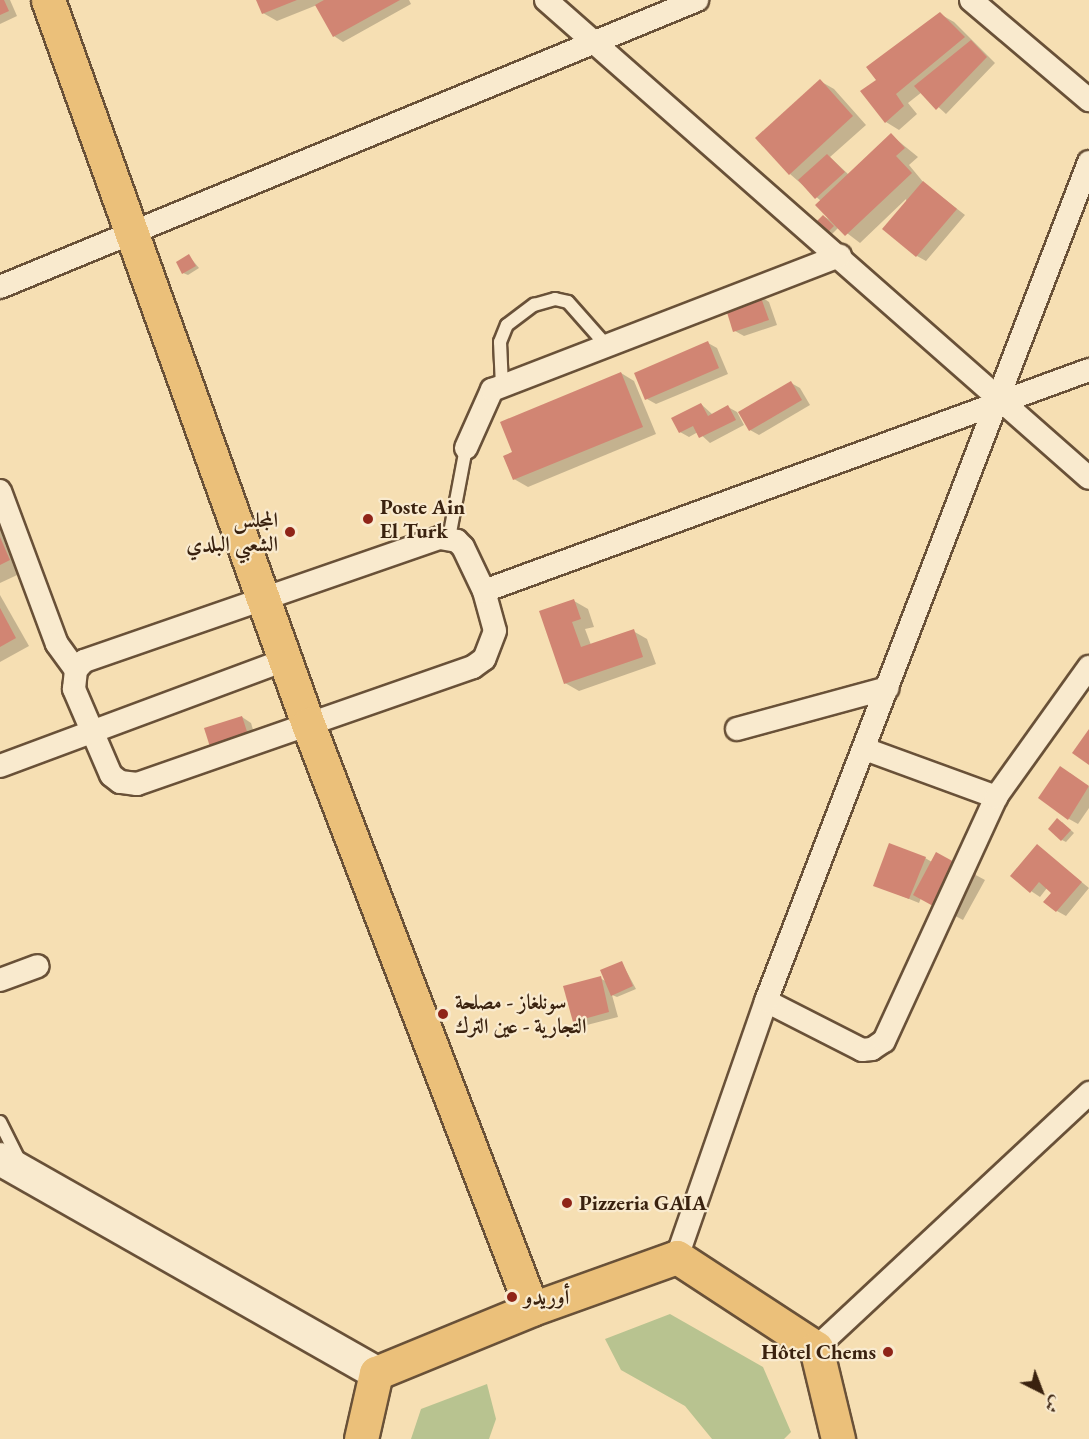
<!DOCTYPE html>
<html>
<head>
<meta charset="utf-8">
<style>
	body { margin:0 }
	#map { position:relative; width:1089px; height:1439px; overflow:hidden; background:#f6dfb3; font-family:"EB Garamond",Amiri,serif }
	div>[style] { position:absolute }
	.green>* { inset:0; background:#b8c390 }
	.shadow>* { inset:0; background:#0003 }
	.building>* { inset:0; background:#d18573 }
	.roads { filter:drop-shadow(2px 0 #695138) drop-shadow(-2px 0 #695138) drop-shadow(0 2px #695138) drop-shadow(0 -2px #695138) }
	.service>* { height:12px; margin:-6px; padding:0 6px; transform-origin:6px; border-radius:6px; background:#f9eace }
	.minor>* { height:22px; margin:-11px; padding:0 11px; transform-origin:11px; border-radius:11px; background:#f9eace }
	.secondary>* { height:32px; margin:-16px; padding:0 16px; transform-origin:16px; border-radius:16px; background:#f9eace }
	.primary>* { height:33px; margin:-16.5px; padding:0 16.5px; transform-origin:16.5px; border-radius:16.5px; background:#ebc07a }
	.dots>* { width:16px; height:16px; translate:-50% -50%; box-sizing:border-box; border:3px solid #f9eace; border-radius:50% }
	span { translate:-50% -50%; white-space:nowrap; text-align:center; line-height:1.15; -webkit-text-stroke:4.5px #f9eace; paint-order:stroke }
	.poi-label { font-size:21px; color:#3a220f; font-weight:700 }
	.left { translate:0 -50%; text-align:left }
	.right { translate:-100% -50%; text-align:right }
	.north { position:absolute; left:1011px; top:1361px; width:60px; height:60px; -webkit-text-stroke:4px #f9eace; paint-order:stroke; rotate:138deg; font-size:16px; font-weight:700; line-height:24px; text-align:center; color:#3a220f }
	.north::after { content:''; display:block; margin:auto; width:21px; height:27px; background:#3a220f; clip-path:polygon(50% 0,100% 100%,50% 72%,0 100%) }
</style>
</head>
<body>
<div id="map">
	<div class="green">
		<div style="clip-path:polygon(670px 1314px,763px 1367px,791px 1432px,784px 1439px,712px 1439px,685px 1406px,621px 1370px,605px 1339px)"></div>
		<div style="clip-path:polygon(487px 1384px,496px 1419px,489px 1439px,411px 1439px,421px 1409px)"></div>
	</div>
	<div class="shadow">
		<div style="clip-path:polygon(0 0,10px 0,17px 16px,0 24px)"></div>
		<div style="clip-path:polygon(257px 0,409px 0,411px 4px,343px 42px,334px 36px,317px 5px,277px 21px,263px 13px)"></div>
		<div style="clip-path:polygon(940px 14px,954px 22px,995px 63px,946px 114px,922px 92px,908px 103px,917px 114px,899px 130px,886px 122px,878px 80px)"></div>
		<div style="clip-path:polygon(820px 81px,834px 89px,866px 125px,830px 157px,849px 175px,891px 135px,918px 157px,909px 165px,924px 183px,965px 215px,926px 261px,917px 256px,906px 199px,860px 243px,839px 227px,830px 236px,826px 234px,823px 216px,832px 221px,821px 201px,790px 174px)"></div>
		<div style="clip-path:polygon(189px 256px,199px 268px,188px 275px,183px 273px)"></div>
		<div style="clip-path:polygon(760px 296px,769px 302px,777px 325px,744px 336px,735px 331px)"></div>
		<div style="clip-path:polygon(708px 343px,717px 348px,728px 374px,656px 404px,647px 399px)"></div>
		<div style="clip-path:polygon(621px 373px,634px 381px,656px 434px,528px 487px,514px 479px,514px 452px)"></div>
		<div style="clip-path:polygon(791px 383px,800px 388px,810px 405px,759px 435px,750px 430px)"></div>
		<div style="clip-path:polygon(701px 404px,713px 415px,728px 407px,737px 412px,744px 425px,710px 443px,698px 432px,689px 437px,680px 432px)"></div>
		<div style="clip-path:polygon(0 507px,28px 570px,0 583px)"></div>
		<div style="clip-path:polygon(0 595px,29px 646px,0 662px)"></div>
		<div style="clip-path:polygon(574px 601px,588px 609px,594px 627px,585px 629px,591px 645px,633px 631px,647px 639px,656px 664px,579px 691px,565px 683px)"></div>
		<div style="clip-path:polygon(242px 717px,251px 723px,257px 743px,212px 749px)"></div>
		<div style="clip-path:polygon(1070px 773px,1089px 787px,1089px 808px,1078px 824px,1069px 819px)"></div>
		<div style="clip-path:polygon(1062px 822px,1074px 833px,1066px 842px,1062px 840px)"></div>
		<div style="clip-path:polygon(1037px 846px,1089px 888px,1066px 916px,1057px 911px,1053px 893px,1047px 888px,1040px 897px,1031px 891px)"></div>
		<div style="clip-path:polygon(937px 854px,985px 880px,963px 920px,921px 898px,919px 903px,875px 885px,925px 858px,932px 862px)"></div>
		<div style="clip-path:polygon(622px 963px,636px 989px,617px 997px,612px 995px,618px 1017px,583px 1026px,574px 1021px,600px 978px,607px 982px)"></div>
	</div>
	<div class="building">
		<div style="clip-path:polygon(0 0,4px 0,9px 11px,0 15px)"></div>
		<div style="clip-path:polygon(256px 0,297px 0,262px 14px)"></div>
		<div style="clip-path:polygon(324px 0,400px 0,333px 37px,315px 5px)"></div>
		<div style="clip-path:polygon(940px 12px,965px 37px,896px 94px,904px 106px,885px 123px,860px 91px,876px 80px,866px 67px)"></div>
		<div style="clip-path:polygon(971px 40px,987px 57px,936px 110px,914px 86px)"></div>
		<div style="clip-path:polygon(820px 79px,853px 116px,789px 175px,755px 138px)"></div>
		<div style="clip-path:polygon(891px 133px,905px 148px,896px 156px,912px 173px,845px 236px,815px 205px)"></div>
		<div style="clip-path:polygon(827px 154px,845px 172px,815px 199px,798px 180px)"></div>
		<div style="clip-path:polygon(923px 181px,957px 209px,916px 257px,882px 229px)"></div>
		<div style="clip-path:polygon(823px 215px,834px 226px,825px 235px,814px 224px)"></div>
		<div style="clip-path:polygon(189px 254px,196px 266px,182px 274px,176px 262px)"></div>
		<div style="clip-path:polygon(760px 295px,769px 320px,733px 332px,725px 306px)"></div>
		<div style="clip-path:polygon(708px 341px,719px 368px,645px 400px,634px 373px)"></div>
		<div style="clip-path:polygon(621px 372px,643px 427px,513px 480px,503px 456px,512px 452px,500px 422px)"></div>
		<div style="clip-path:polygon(791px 381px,802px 400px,749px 431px,738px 412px)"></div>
		<div style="clip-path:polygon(701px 403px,708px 416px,728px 405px,736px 420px,699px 438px,693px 426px,679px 433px,671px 418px)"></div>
		<div style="clip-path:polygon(0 537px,10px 560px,0 565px)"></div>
		<div style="clip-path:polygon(574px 599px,581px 619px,572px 622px,581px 647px,634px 629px,643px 657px,564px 684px,539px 611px)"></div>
		<div style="clip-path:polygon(0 608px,16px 638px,0 647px)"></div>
		<div style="clip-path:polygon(242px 716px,249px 738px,211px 750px,204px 728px)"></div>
		<div style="clip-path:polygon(1089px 729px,1089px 765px,1072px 753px)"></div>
		<div style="clip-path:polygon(1060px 766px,1089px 786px,1068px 820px,1038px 798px)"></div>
		<div style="clip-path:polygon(1057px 818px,1071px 830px,1061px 841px,1048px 829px)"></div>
		<div style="clip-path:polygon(889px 843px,926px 857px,909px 899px,873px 886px)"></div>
		<div style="clip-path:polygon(1037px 844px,1082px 882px,1056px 912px,1043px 902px,1051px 893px,1039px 882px,1030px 893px,1010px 876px)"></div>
		<div style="clip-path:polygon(936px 852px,976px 874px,953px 917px,913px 895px)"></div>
		<div style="clip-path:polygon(622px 961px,633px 986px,611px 996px,600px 970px)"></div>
		<div style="clip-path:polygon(601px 976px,609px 1012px,573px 1022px,563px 986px)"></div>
	</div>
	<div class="roads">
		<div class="service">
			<div style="left:502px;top:386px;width:44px;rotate:-92.6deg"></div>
			<div style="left:500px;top:342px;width:18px;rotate:-68deg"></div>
			<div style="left:507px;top:325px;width:34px;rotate:-37deg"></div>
			<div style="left:534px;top:305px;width:22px;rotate:-16deg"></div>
			<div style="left:555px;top:299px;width:13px;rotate:13deg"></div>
			<div style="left:568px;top:302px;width:57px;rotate:48.5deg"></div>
			<div style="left:449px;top:538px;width:92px;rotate:-79.3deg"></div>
			<div style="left:0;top:1122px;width:45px;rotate:63.4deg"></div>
		</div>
		<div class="minor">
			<div style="left:546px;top:0;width:723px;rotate:41.36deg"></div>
			<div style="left:971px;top:0;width:155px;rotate:40.3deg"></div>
			<div style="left:0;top:287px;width:754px;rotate:-22.38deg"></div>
			<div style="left:466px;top:448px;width:64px;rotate:-65.9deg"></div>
			<div style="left:492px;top:390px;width:373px;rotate:-21.1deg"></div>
			<div style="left:0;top:491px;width:163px;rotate:69.6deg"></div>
			<div style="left:57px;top:644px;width:32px;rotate:54deg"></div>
			<div style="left:440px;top:538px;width:17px;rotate:10deg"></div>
			<div style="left:457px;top:541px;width:8px;rotate:45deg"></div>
			<div style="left:463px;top:547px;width:49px;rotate:64.5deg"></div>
			<div style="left:484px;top:591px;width:41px;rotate:74.6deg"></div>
			<div style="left:495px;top:631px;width:30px;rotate:111deg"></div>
			<div style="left:484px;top:659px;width:14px;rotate:144deg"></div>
			<div style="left:473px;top:667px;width:356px;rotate:160.8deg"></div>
			<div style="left:137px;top:784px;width:17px;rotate:-173deg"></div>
			<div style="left:120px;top:782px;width:11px;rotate:-142deg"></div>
			<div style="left:111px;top:775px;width:94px;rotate:-113.3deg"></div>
			<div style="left:74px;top:689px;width:19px;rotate:-84deg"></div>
			<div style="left:76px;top:670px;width:12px;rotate:-48deg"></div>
			<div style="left:84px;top:661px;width:377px;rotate:-19.1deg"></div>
			<div style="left:484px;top:591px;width:644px;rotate:-20.07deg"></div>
			<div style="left:737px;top:729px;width:156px;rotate:-15.2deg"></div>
			<div style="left:865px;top:749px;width:140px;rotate:20.1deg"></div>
			<div style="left:0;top:766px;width:304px;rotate:-20.4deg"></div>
			<div style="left:0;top:980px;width:40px;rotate:-20.2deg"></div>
			<div style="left:766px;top:1001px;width:108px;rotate:27deg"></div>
			<div style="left:862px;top:1050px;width:10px;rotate:-6deg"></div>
			<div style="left:872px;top:1049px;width:14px;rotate:-34deg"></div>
			<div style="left:884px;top:1041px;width:268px;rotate:-65.3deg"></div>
			<div style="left:996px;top:797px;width:160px;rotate:-54.4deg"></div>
			<div style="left:677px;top:1257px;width:271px;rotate:-70.8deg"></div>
			<div style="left:766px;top:1001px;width:899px;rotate:-68.94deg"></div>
			<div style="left:816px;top:1348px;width:374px;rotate:-43deg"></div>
		</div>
		<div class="secondary">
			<div style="left:0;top:1159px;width:433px;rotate:29.6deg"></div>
		</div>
		<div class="primary">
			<div style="left:48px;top:0;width:769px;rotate:70.25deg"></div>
			<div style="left:308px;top:724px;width:626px;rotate:69.05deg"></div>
			<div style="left:361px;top:1439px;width:68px;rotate:-77.2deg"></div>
			<div style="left:376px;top:1373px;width:169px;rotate:-22.3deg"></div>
			<div style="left:532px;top:1309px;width:154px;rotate:-19.7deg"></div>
			<div style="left:677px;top:1257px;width:166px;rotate:33.2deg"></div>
			<div style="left:816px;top:1348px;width:94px;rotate:76.4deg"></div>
		</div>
	</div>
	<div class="dots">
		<div style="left:368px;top:519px;background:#8f2418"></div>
		<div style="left:290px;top:532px;background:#8f2418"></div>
		<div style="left:443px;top:1014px;background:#8f2418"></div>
		<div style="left:567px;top:1203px;background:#8f2418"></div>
		<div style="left:512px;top:1297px;background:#8f2418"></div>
		<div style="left:888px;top:1352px;background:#8f2418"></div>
	</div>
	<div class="poi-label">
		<span class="left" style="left:380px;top:519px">Poste Ain<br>El Turk</span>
		<span class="right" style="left:278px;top:532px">المجلس<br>الشعبي البلدي</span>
		<span class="left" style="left:455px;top:1014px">سونلغاز - مصلحة<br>التجارية - عين الترك</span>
		<span class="left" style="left:579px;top:1203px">Pizzeria GAIA</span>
		<span class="left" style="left:524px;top:1297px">أوريدو</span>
		<span class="right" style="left:876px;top:1352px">Hôtel Chems</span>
	</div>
	<div class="north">ش</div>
</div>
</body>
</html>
